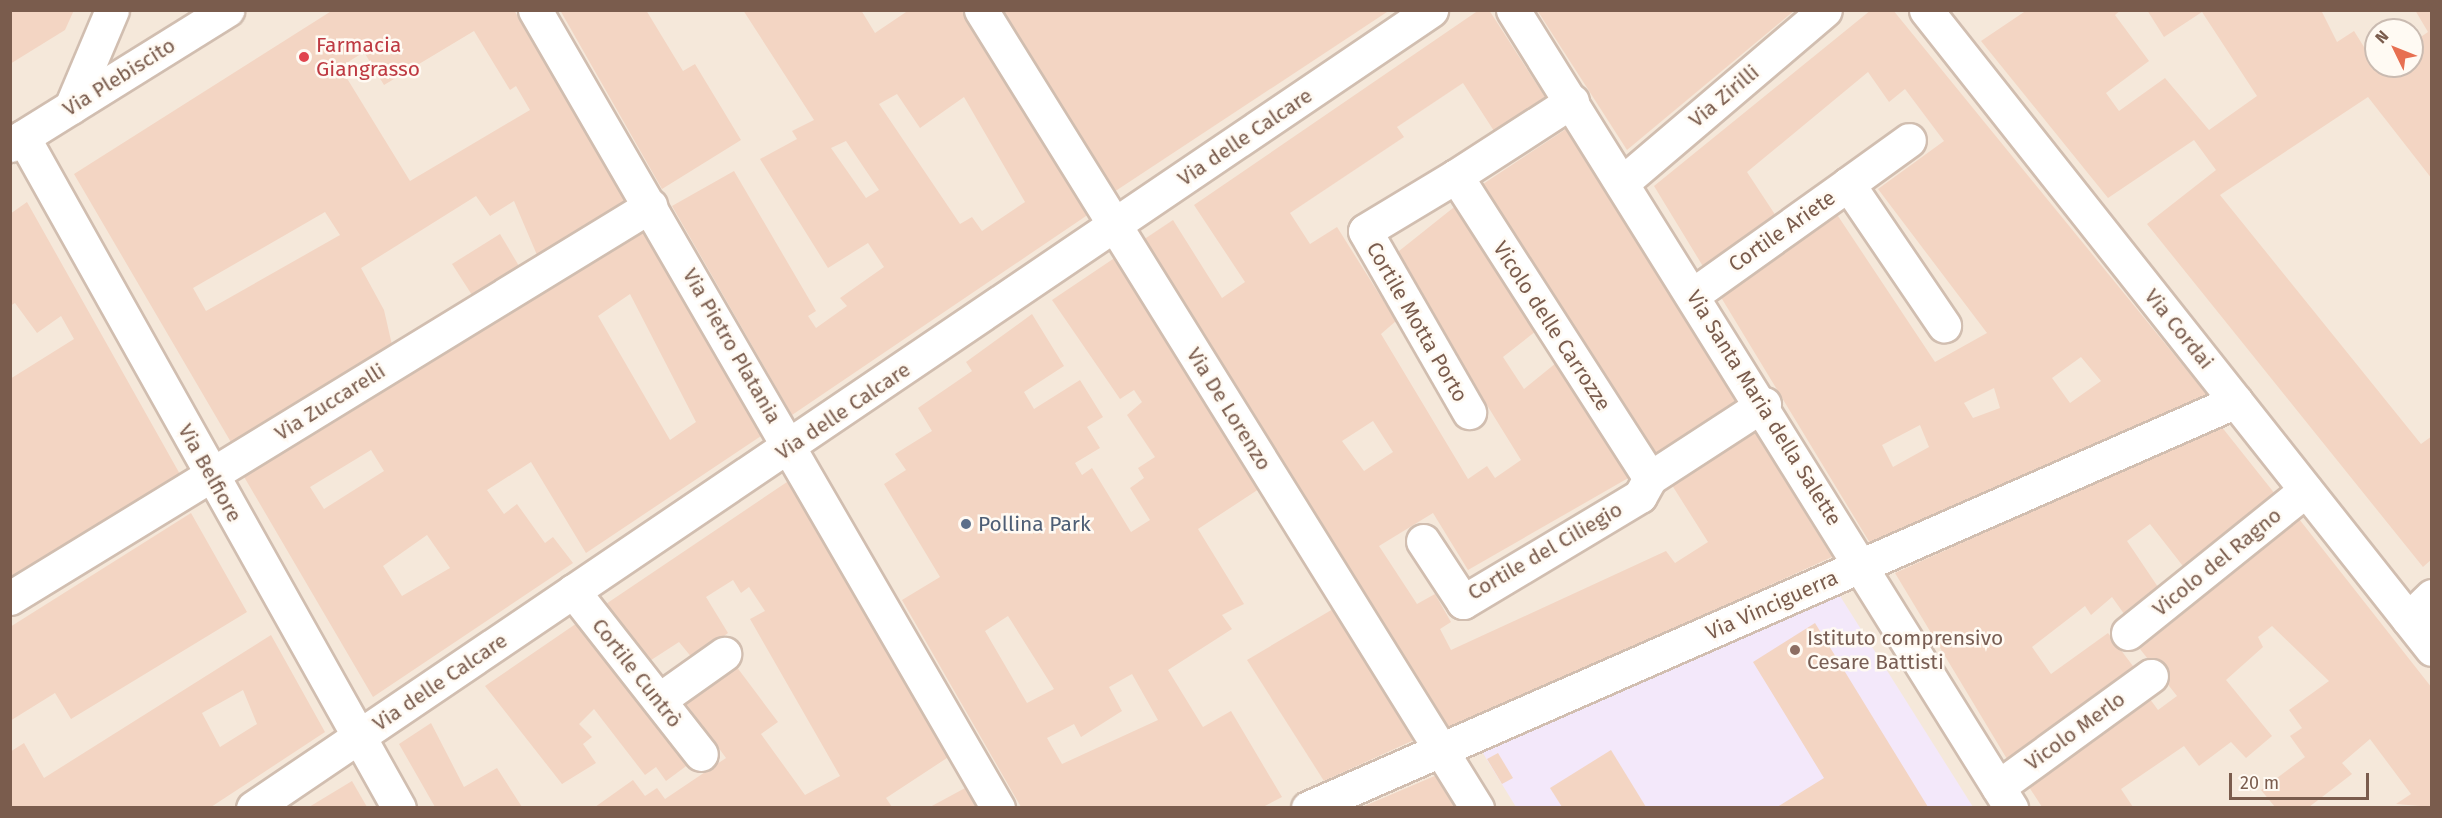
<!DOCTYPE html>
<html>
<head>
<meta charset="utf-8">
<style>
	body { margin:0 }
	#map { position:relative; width:2442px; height:818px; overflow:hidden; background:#fdf6ec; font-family:"Fira Sans",sans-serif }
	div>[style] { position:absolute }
	.residential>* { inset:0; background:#f5e8da }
	.education>* { inset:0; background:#f3e8fa }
	.building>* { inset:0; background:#f3d5c3 }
	.roads { filter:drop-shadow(2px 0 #d1beb0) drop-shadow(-2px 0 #d1beb0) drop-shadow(0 2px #d1beb0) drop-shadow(0 -2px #d1beb0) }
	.street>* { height:33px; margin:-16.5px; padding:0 16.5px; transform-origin:16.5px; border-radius:16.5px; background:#fff }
	.secondary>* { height:33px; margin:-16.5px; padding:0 16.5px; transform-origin:16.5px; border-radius:16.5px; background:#fff }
	.dots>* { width:16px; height:16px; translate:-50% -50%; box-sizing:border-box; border:3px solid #fffaf3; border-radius:50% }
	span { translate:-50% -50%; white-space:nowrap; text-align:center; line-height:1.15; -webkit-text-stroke:5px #fffaf3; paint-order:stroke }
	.health-label { font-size:21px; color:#be3a42 }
	.left { translate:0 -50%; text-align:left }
	.street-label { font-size:21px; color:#7a5c4d }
	.service-label { font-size:21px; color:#4e5e75 }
	.education-label { font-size:21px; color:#785e54 }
	.frame { position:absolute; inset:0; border:12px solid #7a5c4d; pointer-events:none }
	.north { position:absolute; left:2364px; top:18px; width:60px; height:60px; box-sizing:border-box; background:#fffaf3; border:2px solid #cabbb1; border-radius:50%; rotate:313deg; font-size:16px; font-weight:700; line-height:24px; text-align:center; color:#7a5c4d }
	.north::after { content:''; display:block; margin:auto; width:21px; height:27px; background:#e76f51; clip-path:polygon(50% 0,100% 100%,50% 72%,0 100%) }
	.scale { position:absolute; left:2229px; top:773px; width:140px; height:27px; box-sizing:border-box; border:3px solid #7a5c4d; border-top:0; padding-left:8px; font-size:18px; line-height:21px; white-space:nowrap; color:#7a5c4d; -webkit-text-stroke:4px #fffaf3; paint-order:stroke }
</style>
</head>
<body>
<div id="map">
	<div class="residential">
		<div style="clip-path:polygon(evenodd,11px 11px,2431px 11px,2431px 807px,11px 807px,11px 11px,2376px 30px,2412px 30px,2412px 66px,2376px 66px,2376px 30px)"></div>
	</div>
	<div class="education">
		<div style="clip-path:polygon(1840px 596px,1973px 807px,1516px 807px,1481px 750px)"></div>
	</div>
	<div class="building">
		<div style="clip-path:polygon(10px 10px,74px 10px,65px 30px,10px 64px)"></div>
		<div style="clip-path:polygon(evenodd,333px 10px,514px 10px,629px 199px,537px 255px,514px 201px,490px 216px,476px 196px,361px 268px,384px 310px,392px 345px,232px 444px,74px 174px,333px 10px,474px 31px,510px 90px,516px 86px,530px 110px,410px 181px,340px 67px,364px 52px,384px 85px,474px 31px,333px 10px,325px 212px,340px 235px,206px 311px,193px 288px,325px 212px)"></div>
		<div style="clip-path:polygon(560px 10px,646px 10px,683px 71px,695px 64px,741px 140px,662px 189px)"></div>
		<div style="clip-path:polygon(evenodd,743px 10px,861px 10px,875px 33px,909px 10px,964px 10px,1089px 214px,792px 415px,672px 206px,734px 171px,816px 311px,808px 316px,816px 328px,847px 306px,840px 298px,884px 267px,868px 243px,828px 268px,760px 159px,797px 139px,792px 131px,814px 120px,743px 10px,897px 94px,920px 128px,964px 97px,1025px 202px,982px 231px,972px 217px,960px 224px,879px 104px,897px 94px,743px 10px,846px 141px,879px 190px,866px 198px,831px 148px,846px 141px)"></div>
		<div style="clip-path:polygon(1001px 10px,1390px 10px,1114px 192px)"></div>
		<div style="clip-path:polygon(evenodd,1479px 10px,1489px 10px,1545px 97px,1494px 131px,1463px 83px,1397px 127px,1404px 137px,1290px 213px,1310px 244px,1337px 227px,1396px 321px,1381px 334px,1468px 479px,1487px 466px,1495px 478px,1521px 460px,1394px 255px,1458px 204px,1536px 331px,1503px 357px,1524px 389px,1556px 363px,1630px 477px,1468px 570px,1433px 513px,1379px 546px,1417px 604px,1435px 594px,1451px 622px,1440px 629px,1451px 650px,1666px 551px,1675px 563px,1708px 542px,1670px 482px,1751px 426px,1832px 557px,1445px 732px,1140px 242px,1173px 220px,1222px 298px,1245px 282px,1194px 205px,1479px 10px,1373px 421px,1393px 452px,1364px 471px,1342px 441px,1373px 421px)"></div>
		<div style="clip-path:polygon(1537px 10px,1795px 10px,1627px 150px)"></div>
		<div style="clip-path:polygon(evenodd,1871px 10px,1893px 10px,2207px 395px,1870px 543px,1719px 294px,1836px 213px,1935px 362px,1987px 333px,1878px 189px,1944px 141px,1905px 89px,1889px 102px,1868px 72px,1747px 172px,1776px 216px,1704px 268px,1654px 186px,1871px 10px,2081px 357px,2101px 381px,2070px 403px,2052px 378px,2081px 357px,1871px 10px,1994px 388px,2000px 408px,1973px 418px,1964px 403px,1994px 388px,1871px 10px,1920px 425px,1929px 447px,1893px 467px,1882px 445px,1920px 425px)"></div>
		<div style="clip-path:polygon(2027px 10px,2121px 10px,2115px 15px,2149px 61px,2106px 93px,2119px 111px,2165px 78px,2209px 130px,2257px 96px,2202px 12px,2164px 37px,2147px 10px,2321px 10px,2337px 42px,2354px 31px,2376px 66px,2412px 66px,2412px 43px,2428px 32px,2415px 10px,2432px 10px,2432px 179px,2368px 97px,2220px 195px,2421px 444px,2432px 436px,2432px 559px,2423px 567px,2147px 224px,2216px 170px,2194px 140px,2108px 198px,1981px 41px)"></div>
		<div style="clip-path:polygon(1566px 129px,1736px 402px,1651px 456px,1483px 184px)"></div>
		<div style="clip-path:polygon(27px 202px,181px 476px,10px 580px,10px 379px,74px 339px,61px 316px,37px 333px,15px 303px,10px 306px,10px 214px)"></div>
		<div style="clip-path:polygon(evenodd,643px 228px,764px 434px,586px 553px,531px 462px,487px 490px,504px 514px,517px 504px,545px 543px,553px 537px,573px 563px,373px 697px,243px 475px,643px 228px,630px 294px,696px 422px,670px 440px,598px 316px,630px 294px,643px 228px,371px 450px,384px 471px,324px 509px,310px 487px,371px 450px,643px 228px,427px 535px,450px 568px,402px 596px,383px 566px,427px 535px)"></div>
		<div style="clip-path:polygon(500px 234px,519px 266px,472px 295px,452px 264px)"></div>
		<div style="clip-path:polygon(evenodd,1116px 257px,1259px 489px,1198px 529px,1244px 604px,1222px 615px,1232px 629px,1168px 670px,1203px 727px,1231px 711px,1282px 797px,1263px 807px,1021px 807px,902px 600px,940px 577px,884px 484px,906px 470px,895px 454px,932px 431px,918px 408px,972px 371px,966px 362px,1032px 314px,1064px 366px,1024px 392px,1034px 409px,1080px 380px,1103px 417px,1087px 427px,1100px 448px,1075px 463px,1082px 475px,1092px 468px,1131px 532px,1150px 520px,1130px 488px,1144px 478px,1138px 468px,1155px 457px,1127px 415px,1142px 402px,1134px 390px,1120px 399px,1052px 300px,1116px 257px,1008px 616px,1054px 689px,1027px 703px,985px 631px,1008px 616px,1116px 257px,1132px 674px,1158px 720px,1062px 764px,1047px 738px,1074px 724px,1081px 737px,1122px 711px,1109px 687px,1132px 674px)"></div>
		<div style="clip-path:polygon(2221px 426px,2279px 499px,2186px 570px,2150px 524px,2127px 541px,2158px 587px,2127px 618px,2112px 597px,2091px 615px,2085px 606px,2032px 647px,2051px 674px,2108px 633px,2139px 674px,2010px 764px,1895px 573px)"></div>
		<div style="clip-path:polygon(790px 480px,950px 756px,886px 798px,892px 807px,595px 807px,633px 780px,645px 796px,657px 788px,665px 799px,726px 758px,685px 702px,736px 666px,778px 722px,761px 734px,805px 795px,840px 776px,750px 619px,765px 611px,749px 587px,741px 593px,733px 580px,706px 597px,728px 633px,693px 659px,679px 642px,645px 664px,600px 608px)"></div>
		<div style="clip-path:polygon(191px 513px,247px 612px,71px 719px,55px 693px,10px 721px,10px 627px)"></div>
		<div style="clip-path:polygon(2299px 519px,2432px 688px,2432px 807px,2396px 804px,2411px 794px,2370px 739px,2342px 763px,2352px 774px,2309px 807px,2275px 807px,2261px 790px,2305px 757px,2290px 736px,2302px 728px,2289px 710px,2329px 681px,2272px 626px,2258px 637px,2263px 647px,2226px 680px,2272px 736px,2246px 758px,2231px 742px,2199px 766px,2184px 746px,2121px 789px,2133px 807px,2042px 807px,2029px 787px,2147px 695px,2158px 710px,2177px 696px,2140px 649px)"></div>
		<div style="clip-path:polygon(1333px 609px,1414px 740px,1324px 781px,1247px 660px)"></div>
		<div style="clip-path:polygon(580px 621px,689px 764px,666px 781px,656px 767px,645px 775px,594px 709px,579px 724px,592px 737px,583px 744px,596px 763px,562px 784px,485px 686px)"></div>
		<div style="clip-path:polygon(1815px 623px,1928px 807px,1777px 807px,1824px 778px,1753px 662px)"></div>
		<div style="clip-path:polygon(evenodd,271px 635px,325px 732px,211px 807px,10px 807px,10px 752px,24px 743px,44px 778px,271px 635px,243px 690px,257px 724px,220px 747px,202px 713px,243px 690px)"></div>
		<div style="clip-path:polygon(431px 723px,464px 787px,497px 768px,522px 807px,435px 807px,399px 744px)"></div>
		<div style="clip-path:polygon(1611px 750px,1646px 807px,1562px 807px,1550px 788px)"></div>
		<div style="clip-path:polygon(1498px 753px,1513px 778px,1502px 784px,1487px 759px)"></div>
		<div style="clip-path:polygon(1437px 775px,1457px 807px,1362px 807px)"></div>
		<div style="clip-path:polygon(352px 781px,367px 807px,309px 807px)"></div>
		<div style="clip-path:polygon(967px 787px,979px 807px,930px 807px)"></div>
	</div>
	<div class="roads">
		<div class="street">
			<div style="left:535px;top:10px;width:923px;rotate:59.88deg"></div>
			<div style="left:981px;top:10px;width:940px;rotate:58.14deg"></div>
			<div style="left:1513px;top:10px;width:941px;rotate:58.03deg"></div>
			<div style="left:1926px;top:10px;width:815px;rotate:51.63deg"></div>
			<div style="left:1572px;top:101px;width:138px;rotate:147.1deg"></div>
			<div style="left:1456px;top:176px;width:359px;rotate:57.3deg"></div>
			<div style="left:1650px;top:478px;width:136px;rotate:-33deg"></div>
			<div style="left:71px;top:107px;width:105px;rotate:-67.1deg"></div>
			<div style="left:23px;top:137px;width:769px;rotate:60.74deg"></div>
			<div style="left:1456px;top:176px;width:106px;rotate:148.9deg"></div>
			<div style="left:1365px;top:231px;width:209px;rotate:60.1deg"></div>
			<div style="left:1623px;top:182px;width:265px;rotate:-40.4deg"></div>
			<div style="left:1848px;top:184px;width:75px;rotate:-35.8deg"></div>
			<div style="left:1694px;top:294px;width:189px;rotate:-35.5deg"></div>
			<div style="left:1848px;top:184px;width:171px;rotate:55.8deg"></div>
			<div style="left:1423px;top:541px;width:73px;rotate:56.7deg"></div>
			<div style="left:1463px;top:602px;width:206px;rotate:-30.9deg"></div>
			<div style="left:1640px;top:496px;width:21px;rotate:-61deg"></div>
			<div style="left:573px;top:591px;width:207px;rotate:51.9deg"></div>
			<div style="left:10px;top:598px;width:751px;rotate:-31.49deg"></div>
			<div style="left:2408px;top:619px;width:33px;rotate:-44deg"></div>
			<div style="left:2128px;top:633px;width:228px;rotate:-38.8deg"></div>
			<div style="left:659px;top:700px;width:80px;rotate:-35.3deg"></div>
			<div style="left:1998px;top:787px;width:189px;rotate:-36deg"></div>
			<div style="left:253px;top:808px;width:1423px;rotate:-34.11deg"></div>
			<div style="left:1308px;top:808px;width:1013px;rotate:-23.68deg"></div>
		</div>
		<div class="secondary">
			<div style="left:10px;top:145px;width:256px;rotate:-31.9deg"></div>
		</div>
	</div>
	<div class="dots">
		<div style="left:304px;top:57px;background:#e0444e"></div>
		<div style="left:966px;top:524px;background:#5c6f8a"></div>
		<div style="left:1795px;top:650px;background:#8d6e63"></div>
	</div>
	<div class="health-label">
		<span class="left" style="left:316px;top:57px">Farmacia<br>Giangrasso</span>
	</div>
	<div class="street-label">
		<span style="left:119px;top:77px;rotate:-32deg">Via Plebiscito</span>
		<span style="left:1724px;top:96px;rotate:-40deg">Via Zirilli</span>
		<span style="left:1245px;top:137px;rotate:-34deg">Via delle Calcare</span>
		<span style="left:1782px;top:231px;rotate:-35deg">Cortile Ariete</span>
		<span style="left:1417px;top:322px;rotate:60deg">Cortile Motta Porto</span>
		<span style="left:1552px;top:326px;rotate:57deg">Vicolo delle Carrozze</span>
		<span style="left:2179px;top:329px;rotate:51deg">Via Cordai</span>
		<span style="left:732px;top:346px;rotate:60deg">Via Pietro Platania</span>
		<span style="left:330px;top:402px;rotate:-32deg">Via Zuccarelli</span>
		<span style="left:1764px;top:408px;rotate:58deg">Via Santa Maria della Salette</span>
		<span style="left:1229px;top:409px;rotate:58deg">Via De Lorenzo</span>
		<span style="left:843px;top:411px;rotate:-34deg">Via delle Calcare</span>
		<span style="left:210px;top:473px;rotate:61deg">Via Belfiore</span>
		<span style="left:1545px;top:551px;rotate:-30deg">Cortile del Ciliegio</span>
		<span style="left:2217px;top:562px;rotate:-39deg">Vicolo del Ragno</span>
		<span style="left:1772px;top:605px;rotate:-24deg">Via Vinciguerra</span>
		<span style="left:637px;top:673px;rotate:52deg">Cortile Cuntrò</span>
		<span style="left:440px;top:682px;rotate:-34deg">Via delle Calcare</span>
		<span style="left:2075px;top:731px;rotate:-36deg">Vicolo Merlo</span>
	</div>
	<div class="service-label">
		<span class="left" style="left:978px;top:524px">Pollina Park</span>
	</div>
	<div class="education-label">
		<span class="left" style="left:1807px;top:650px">Istituto comprensivo<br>Cesare Battisti</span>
	</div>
	<div class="frame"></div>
	<div class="north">N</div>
	<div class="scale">20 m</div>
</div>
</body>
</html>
